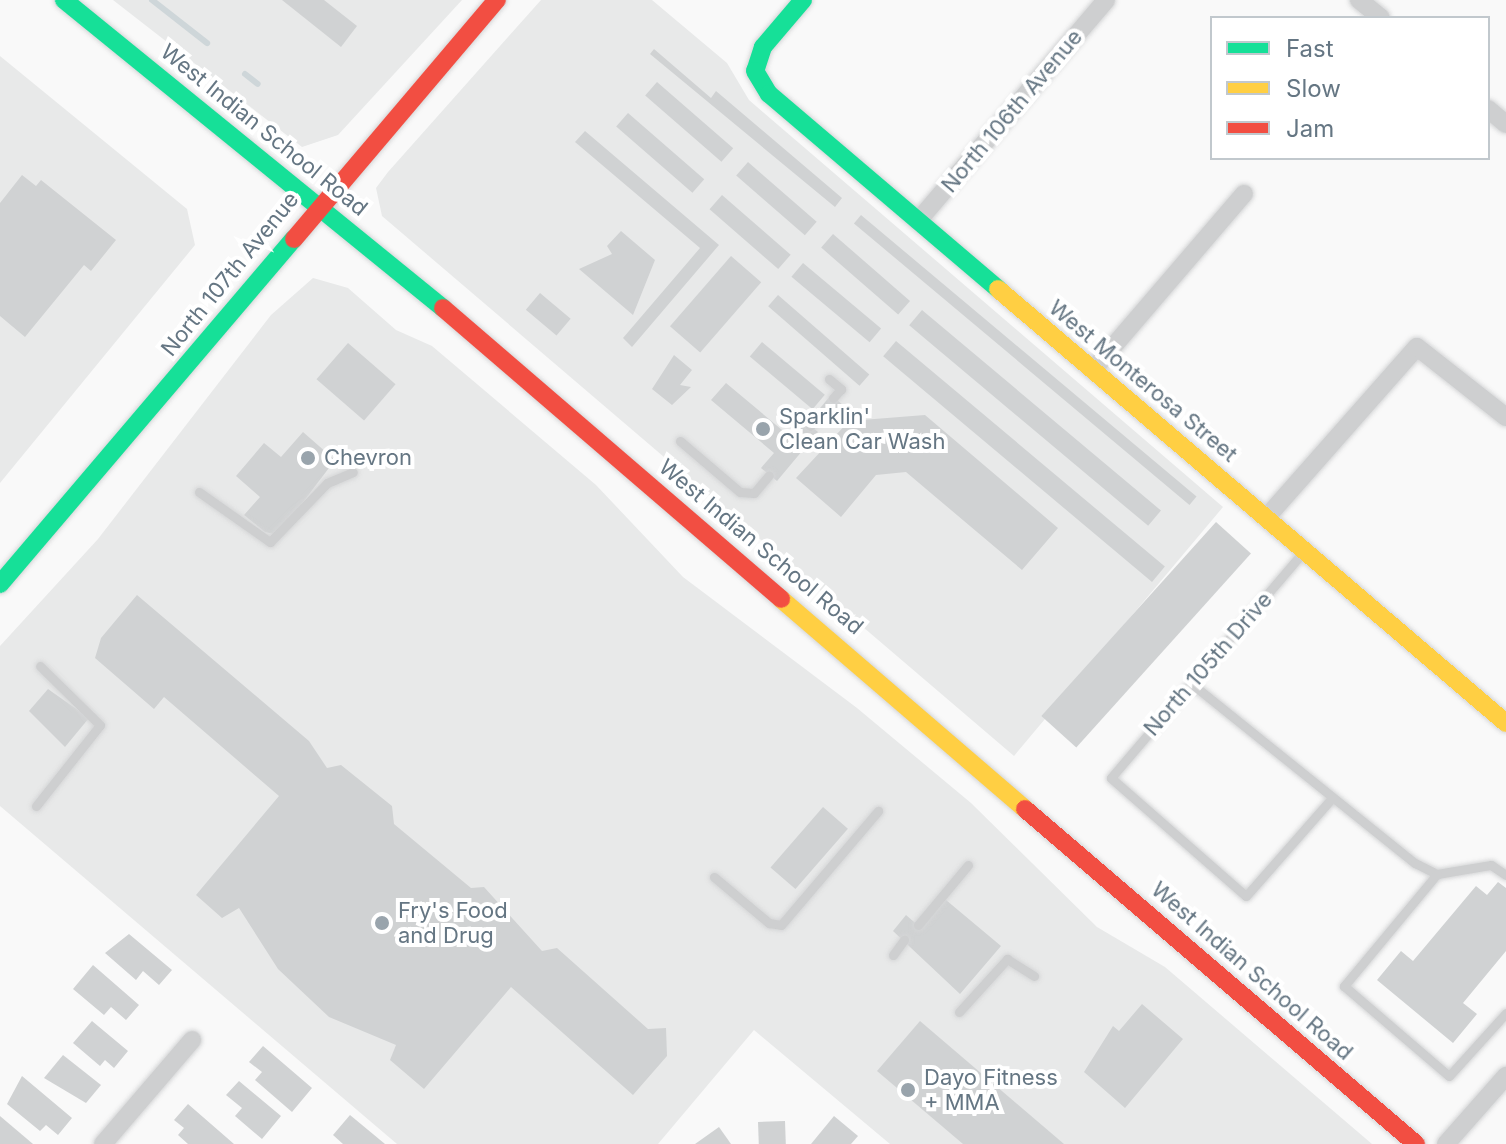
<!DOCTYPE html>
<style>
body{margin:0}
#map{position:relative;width:1506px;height:1144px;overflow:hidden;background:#f9f9f9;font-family:Inter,sans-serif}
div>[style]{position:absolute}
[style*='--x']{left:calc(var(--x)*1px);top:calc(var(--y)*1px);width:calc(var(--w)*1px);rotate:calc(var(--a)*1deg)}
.built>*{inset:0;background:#e8e9e9}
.stream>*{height:6px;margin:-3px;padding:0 3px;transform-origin:3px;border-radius:3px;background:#ced6d9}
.building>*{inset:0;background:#d0d2d3;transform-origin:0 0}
.roads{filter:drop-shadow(0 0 2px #d5d6d7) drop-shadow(0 0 2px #d5d6d7)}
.lane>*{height:9px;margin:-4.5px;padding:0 4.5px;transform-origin:4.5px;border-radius:4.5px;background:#cecfd0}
.street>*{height:18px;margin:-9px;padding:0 9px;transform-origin:9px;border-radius:9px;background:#cecfd0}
.fast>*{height:18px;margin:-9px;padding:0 9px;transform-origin:9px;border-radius:9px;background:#16e098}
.slow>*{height:18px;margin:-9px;padding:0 9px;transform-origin:9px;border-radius:9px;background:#ffcf43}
.jam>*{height:18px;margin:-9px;padding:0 9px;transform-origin:9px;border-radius:9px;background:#f24e42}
.dots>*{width:22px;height:22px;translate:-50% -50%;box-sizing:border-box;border:4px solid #fff;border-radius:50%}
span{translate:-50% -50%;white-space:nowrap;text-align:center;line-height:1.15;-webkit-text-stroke:8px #fff;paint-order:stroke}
.street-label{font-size:22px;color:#657683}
.poi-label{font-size:22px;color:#657683}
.left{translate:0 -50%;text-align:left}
.legend{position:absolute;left:1210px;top:16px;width:280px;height:144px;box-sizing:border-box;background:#fff;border:2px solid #c1c8cd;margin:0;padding:10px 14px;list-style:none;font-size:24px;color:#657683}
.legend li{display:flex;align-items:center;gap:16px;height:40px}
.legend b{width:40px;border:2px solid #c1c8cd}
</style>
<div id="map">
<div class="built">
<div style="clip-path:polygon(113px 0,462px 0,338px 135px,302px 147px)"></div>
<div style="clip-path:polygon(541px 0,652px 0,727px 63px,749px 100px,1223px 507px,1014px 756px,382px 216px,376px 188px,388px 172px)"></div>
<div style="clip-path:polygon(0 56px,187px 209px,195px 245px,0 483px)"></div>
<div style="clip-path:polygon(313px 278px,348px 288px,396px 330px,432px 346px,596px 485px,683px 577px,857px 708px,971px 803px,1097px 927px,1165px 967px,1372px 1144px,890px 1144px,754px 1030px,658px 1144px,397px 1144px,0 806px,0 646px,98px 539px,271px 315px)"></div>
</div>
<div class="stream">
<div style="--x:152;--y:0;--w:70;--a:38"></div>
<div style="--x:245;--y:74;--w:16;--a:38"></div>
</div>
<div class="building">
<div style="clip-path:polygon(282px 0,324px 0,357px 26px,341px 47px)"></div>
<div style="clip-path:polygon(654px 49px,711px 98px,716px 91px,842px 198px,835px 207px,650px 54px)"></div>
<div style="left:657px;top:82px;width:101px;height:18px;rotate:41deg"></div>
<div style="left:628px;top:113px;width:101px;height:18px;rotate:41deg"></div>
<div style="clip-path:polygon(585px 131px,719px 245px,632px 347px,623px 338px,700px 248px,575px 142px)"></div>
<div style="left:748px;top:162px;width:91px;height:18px;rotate:41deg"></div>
<div style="clip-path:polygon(22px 175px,36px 186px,41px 180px,116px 240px,91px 271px,84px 265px,25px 337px,0 316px,0 203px)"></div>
<div style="left:722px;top:195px;width:91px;height:19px;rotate:41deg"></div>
<div style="left:861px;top:215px;width:438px;height:11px;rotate:40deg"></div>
<div style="clip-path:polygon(621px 231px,655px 260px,633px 315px,579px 269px,612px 254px,607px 246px)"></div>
<div style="left:833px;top:234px;width:102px;height:18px;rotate:41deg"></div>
<div style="left:731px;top:256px;width:40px;height:93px;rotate:41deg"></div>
<div style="left:803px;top:263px;width:102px;height:18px;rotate:40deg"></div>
<div style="left:540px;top:293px;width:40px;height:22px;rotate:40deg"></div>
<div style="left:778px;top:295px;width:121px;height:15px;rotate:41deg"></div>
<div style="left:922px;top:310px;width:312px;height:20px;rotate:40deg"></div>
<div style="left:896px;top:341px;width:351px;height:20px;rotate:40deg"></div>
<div style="left:762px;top:342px;width:82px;height:19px;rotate:40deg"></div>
<div style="left:348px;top:343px;width:63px;height:48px;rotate:41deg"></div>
<div style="clip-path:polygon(674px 355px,692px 370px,680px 385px,691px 387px,672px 405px,652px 389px)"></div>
<div style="clip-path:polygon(726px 383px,788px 435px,802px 419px,818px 432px,777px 481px,761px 468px,774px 453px,711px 400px)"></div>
<div style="left:831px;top:395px;width:16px;height:25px;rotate:40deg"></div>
<div style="clip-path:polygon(925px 415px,1058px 528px,1022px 570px,906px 472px,876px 475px,841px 517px,796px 478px,849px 421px)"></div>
<div style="clip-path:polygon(303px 432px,335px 460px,278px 535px,265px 532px,244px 515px,260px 497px,236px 476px,264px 443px,281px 457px)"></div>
<div style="left:1216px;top:522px;width:47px;height:261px;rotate:42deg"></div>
<div style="clip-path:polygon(137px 595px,309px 741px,327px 768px,341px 765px,392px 806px,394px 824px,471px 888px,484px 887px,542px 951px,557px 948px,648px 1029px,666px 1028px,667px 1056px,633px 1095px,511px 987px,424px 1089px,390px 1060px,396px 1045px,329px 1017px,278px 969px,239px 908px,222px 918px,196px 895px,279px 796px,164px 697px,154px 709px,95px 658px,101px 638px)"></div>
<div style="clip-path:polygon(48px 689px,89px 718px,65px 747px,29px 711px)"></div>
<div style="left:823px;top:807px;width:33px;height:80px;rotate:41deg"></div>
<div style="clip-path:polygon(1498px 882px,1506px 888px,1506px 951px,1463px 1003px,1477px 1014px,1453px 1043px,1377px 980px,1401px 951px,1413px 961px,1476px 886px,1487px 895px)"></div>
<div style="clip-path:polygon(946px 900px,1001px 946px,960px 994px,893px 931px,906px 915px,921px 928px)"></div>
<div style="clip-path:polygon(129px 934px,172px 970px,159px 985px,143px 971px,136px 980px,105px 953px)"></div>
<div style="clip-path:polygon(93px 965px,139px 1005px,126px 1020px,111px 1007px,104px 1015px,73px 989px)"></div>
<div style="clip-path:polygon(1142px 1004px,1183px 1039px,1125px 1108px,1084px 1072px,1113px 1026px,1119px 1031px)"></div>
<div style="clip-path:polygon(92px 1021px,128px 1051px,114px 1068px,105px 1060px,100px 1066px,73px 1043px)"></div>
<div style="clip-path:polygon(920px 1021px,1064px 1144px,963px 1144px,877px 1071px)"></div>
<div style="clip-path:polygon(263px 1046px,312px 1088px,292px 1112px,255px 1080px,262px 1072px,249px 1062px)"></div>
<div style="clip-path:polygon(63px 1055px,101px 1085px,86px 1103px,44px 1078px)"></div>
<div style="clip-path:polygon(22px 1076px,72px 1118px,58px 1135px,46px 1125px,40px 1131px,7px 1104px)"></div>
<div style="clip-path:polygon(239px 1081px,281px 1116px,262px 1139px,235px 1116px,242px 1108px,226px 1095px)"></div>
<div style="clip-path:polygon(188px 1104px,234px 1144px,188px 1144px,178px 1135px,184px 1128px,174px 1120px)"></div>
<div style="clip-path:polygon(350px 1115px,385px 1144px,343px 1144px,333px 1135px)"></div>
<div style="clip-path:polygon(0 1116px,33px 1144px,0 1144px)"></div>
<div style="clip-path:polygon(834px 1116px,858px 1136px,851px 1144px,811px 1144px)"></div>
<div style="left:785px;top:1121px;width:23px;height:27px;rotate:88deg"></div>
<div style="clip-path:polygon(719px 1127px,731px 1144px,695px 1144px)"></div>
</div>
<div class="roads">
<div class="lane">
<div style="--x:829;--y:379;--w:16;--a:40"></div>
<div style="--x:841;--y:389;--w:12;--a:132"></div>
<div style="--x:810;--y:426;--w:12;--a:-48"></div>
<div style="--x:680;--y:441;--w:79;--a:40.4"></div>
<div style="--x:740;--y:492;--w:14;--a:4"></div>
<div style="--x:754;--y:493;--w:23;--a:-50"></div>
<div style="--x:199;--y:492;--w:87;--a:35.2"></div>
<div style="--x:270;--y:542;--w:82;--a:-46"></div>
<div style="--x:327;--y:483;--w:28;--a:-23"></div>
<div style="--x:1304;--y:551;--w:298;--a:130.4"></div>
<div style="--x:1111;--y:778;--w:179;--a:41.2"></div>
<div style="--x:1246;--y:896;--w:130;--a:-48.7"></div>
<div style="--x:1192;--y:684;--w:286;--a:38.8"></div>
<div style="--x:1415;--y:863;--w:25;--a:27"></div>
<div style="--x:1437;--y:874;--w:55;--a:-9.5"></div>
<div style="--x:1491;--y:865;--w:18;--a:34"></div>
<div style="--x:36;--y:806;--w:103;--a:-51.7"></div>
<div style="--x:100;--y:725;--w:84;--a:-135.5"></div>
<div style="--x:1437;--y:874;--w:146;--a:129.7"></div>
<div style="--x:1344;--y:986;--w:138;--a:40.6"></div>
<div style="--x:1449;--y:1076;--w:85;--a:-47.9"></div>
<div style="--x:714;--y:877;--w:72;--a:39.9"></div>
<div style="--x:769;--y:923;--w:12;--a:9"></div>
<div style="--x:781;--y:925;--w:150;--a:-49.6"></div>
<div style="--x:918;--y:925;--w:78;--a:-50.2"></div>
<div style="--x:893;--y:955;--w:19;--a:-54"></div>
<div style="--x:959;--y:1012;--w:72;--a:-47.8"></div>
<div style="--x:1007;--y:959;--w:32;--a:32"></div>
</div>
<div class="street">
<div style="--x:1359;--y:0;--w:28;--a:39"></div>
<div style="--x:1488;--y:109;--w:23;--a:40"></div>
<div style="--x:918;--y:221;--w:290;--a:-49.6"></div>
<div style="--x:1093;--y:370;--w:232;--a:-49.4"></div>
<div style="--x:1266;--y:518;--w:228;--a:-48.6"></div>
<div style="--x:1417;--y:347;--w:113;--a:38.2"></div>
<div style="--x:103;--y:1144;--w:137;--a:-49.4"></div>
<div style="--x:1446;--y:1144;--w:91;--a:-48.6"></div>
</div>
<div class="fast">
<div style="--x:64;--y:0;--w:488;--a:39.1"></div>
<div style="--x:803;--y:0;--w:62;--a:130.4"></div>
<div style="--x:763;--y:47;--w:25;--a:108"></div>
<div style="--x:755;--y:71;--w:27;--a:59"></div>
<div style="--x:769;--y:94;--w:301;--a:40.4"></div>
<div style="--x:0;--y:584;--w:453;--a:-49.6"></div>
</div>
<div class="slow">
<div style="--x:998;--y:289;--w:668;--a:40.51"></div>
<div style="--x:781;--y:599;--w:322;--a:40.7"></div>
</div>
<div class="jam">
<div style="--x:294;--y:239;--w:314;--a:-49.7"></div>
<div style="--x:443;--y:308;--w:446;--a:40.7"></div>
<div style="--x:1025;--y:809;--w:515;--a:40.59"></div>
</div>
</div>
<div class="dots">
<div style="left:763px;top:429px;background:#99a4ac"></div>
<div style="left:308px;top:458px;background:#99a4ac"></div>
<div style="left:382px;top:923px;background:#99a4ac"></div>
<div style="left:908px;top:1090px;background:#99a4ac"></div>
</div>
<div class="street-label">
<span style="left:1012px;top:111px;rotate:-50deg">North 106th Avenue</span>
<span style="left:264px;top:130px;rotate:39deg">West Indian School Road</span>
<span style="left:230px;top:274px;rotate:-51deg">North 107th Avenue</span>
<span style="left:1143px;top:381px;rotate:40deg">West Monterosa Street</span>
<span style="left:761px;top:547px;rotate:40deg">West Indian School Road</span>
<span style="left:1208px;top:664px;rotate:-49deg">North 105th Drive</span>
<span style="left:1252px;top:971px;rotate:41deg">West Indian School Road</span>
</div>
<div class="poi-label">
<span class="left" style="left:779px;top:429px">Sparklin'<br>Clean Car Wash</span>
<span class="left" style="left:324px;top:458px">Chevron</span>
<span class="left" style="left:398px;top:923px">Fry's Food<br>and Drug</span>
<span class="left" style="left:924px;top:1090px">Dayo Fitness<br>+ MMA</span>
</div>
<ul class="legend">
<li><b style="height:10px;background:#16e098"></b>Fast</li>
<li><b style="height:10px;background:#ffcf43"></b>Slow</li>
<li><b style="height:10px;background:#f24e42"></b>Jam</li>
</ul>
</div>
